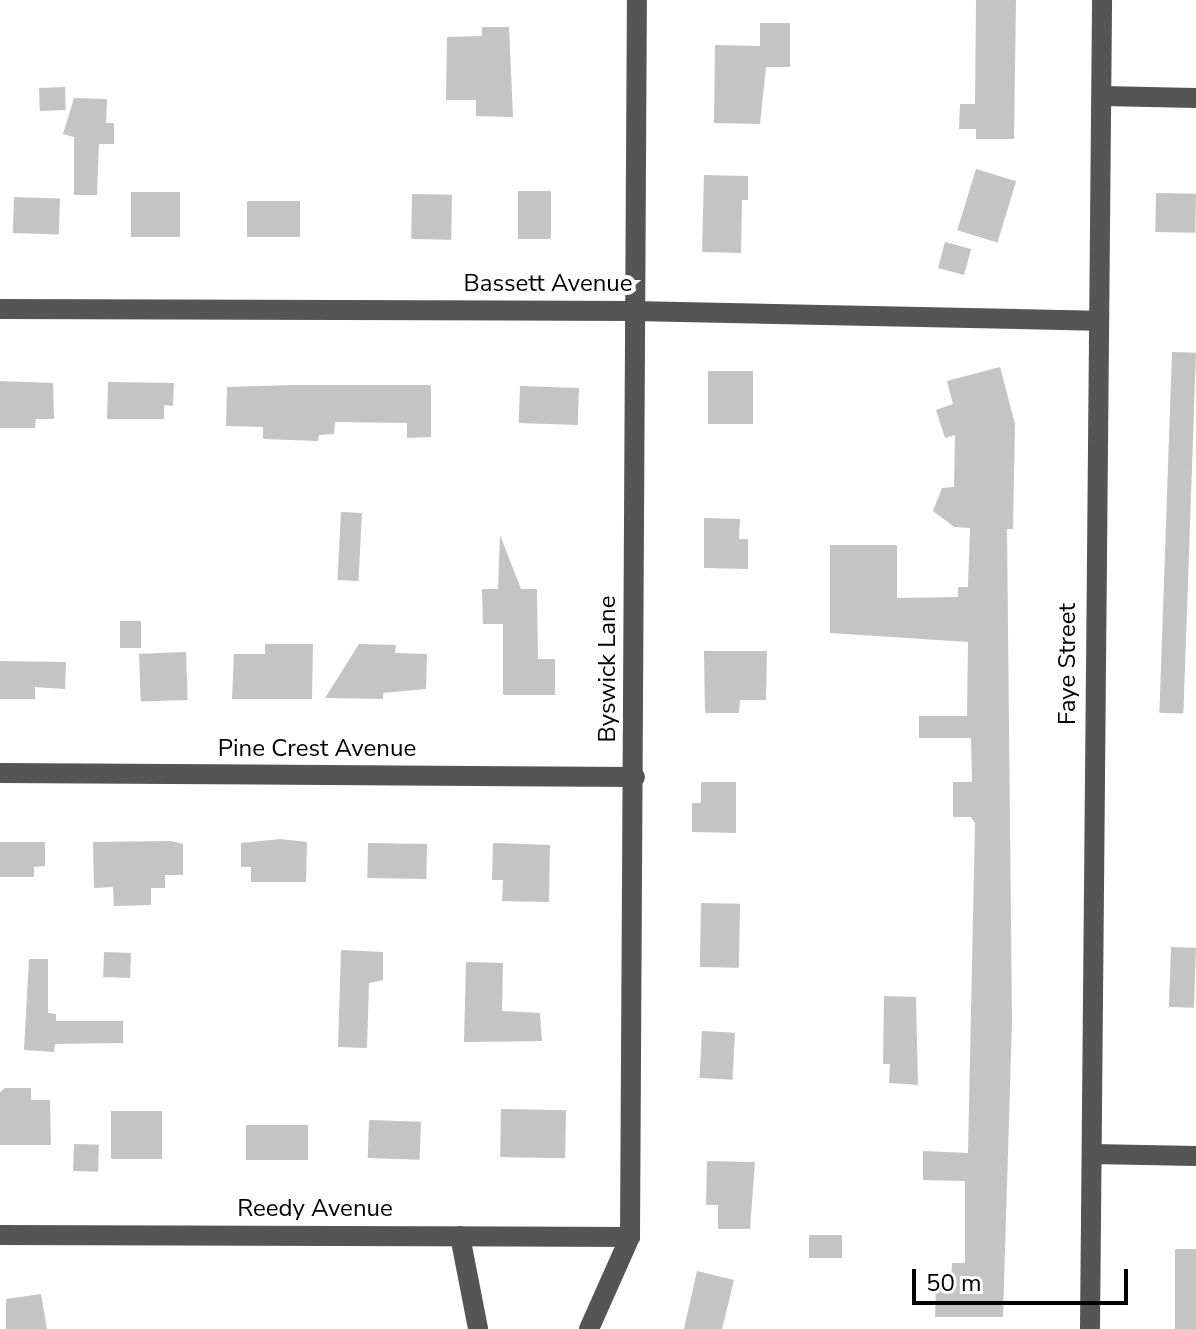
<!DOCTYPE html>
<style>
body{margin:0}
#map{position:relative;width:1196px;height:1329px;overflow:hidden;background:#fff;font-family:"Nunito Sans",sans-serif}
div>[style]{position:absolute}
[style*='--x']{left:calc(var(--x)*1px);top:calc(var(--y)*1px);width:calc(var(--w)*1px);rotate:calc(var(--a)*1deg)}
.building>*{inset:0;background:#c4c4c4;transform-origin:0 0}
.minor>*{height:20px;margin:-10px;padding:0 10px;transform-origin:10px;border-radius:10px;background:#555}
span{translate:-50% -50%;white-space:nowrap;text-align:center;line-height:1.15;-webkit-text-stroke:8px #fff;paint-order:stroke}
.street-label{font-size:24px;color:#000}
.scale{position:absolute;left:912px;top:1269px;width:216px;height:36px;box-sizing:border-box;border:4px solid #000;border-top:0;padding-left:10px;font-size:24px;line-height:28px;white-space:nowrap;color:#000;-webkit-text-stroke:6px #fff;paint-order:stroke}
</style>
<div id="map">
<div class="building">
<div style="clip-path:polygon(976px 0,1016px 0,1014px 139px,976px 139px,976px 129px,959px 129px,960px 104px,975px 104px)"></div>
<div style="clip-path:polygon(760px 23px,790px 23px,790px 67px,766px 67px,760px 124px,714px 123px,715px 45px,760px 46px)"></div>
<div style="clip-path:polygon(482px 27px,509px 27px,513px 117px,476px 116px,476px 100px,446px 100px,447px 37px,482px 36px)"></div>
<div style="left:65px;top:87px;width:23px;height:26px;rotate:88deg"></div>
<div style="clip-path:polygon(74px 98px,107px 99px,106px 123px,114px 123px,114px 144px,99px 144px,97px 195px,74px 195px,74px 137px,63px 134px)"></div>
<div style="left:976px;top:169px;width:42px;height:64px;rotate:17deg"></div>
<div style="clip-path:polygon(704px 175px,748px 176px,748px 200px,742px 200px,741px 253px,702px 252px)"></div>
<div style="left:518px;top:191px;width:33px;height:48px"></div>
<div style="left:131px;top:192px;width:49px;height:45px"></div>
<div style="left:1156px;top:193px;width:40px;height:39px;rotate:1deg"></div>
<div style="left:412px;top:194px;width:40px;height:45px;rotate:1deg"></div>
<div style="left:14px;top:197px;width:46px;height:36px;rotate:2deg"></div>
<div style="left:300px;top:201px;width:36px;height:53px;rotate:90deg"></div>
<div style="left:945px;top:242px;width:27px;height:27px;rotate:15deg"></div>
<div style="left:1172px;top:352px;width:24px;height:361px;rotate:2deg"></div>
<div style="clip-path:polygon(1000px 367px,1015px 424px,1013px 529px,1007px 529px,1012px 1021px,1003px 1317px,935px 1317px,936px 1285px,951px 1285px,952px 1263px,965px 1263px,965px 1181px,923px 1180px,923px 1151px,968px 1153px,975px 823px,971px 817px,953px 817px,953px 782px,972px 782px,971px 738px,919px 738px,919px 716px,967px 716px,968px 642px,830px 633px,830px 545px,897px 545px,897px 598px,958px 597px,958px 587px,968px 587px,970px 528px,954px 527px,933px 511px,942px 488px,954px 487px,955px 435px,945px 438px,936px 410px,953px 404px,947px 381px)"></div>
<div style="left:708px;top:371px;width:45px;height:53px"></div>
<div style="clip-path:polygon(0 381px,53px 383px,54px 419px,36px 419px,35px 428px,0 428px)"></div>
<div style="clip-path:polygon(108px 382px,174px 383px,173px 406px,164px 405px,164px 419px,107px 419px)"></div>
<div style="clip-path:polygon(292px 385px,431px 385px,431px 437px,407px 438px,407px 423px,335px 422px,334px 434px,319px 435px,318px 441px,263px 439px,263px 427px,226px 426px,227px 387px)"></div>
<div style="left:579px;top:388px;width:37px;height:59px;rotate:92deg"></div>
<div style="left:341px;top:512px;width:21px;height:68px;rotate:3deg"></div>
<div style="clip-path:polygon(704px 518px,740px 519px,739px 539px,748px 539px,748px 569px,704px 568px)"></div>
<div style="clip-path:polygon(500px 535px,521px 589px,537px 589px,538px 659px,555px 659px,555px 695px,503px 695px,503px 624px,483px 624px,482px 589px,498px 589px)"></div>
<div style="left:120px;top:621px;width:21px;height:27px"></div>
<div style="clip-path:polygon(265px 644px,313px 644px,312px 699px,232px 699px,234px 654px,265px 654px)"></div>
<div style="clip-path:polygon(359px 644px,396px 645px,395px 653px,427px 654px,426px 689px,383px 693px,383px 699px,325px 698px)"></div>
<div style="clip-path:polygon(704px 651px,767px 651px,766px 700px,740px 700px,739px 713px,705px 713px)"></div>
<div style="left:186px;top:652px;width:48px;height:47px;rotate:88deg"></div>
<div style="clip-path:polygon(0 661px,66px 662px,65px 689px,35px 687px,35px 699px,0 699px)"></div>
<div style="clip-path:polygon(701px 782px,736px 782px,736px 833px,692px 832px,692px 803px,701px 803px)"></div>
<div style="clip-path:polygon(280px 839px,307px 842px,306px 882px,251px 882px,251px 867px,241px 867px,241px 843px)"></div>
<div style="clip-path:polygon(171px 841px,183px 844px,183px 875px,165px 875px,165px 888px,151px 888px,151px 905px,114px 906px,113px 887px,94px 888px,93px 842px)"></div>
<div style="clip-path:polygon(0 842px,45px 842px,45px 866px,34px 867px,34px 877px,0 877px)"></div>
<div style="left:368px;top:843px;width:59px;height:35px;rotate:1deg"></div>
<div style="clip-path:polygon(493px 843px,550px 845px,549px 902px,502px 901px,503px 880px,492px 880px)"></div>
<div style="left:701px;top:903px;width:39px;height:64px;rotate:1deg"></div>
<div style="left:1171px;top:947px;width:25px;height:60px;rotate:2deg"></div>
<div style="clip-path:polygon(341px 950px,383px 952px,383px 980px,369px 983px,367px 1048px,338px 1047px)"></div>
<div style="left:104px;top:952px;width:27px;height:25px;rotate:2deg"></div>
<div style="clip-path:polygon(29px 959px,48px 959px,48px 1013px,56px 1014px,56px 1021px,123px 1021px,123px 1043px,55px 1044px,54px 1052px,24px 1050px)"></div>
<div style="clip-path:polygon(466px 962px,503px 963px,502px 1011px,540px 1013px,542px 1041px,464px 1042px)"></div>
<div style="clip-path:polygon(884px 996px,916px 997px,918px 1085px,889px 1083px,890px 1064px,883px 1064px)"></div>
<div style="left:702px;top:1031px;width:33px;height:47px;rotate:3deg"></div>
<div style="clip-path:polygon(5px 1088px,31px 1088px,31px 1100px,50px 1100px,51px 1145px,0 1145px,0 1092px)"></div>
<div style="left:501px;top:1109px;width:65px;height:48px;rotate:1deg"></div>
<div style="left:111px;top:1111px;width:51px;height:48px"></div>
<div style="left:369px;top:1120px;width:52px;height:38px;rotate:2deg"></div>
<div style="left:246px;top:1125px;width:62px;height:35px"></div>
<div style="left:74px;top:1144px;width:25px;height:27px;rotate:2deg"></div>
<div style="clip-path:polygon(707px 1161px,755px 1162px,750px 1229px,718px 1229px,718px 1205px,706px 1205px)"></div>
<div style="left:809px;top:1235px;width:33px;height:23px"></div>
<div style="left:1175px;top:1249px;width:21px;height:80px"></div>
<div style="clip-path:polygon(697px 1271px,734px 1280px,722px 1329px,684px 1329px)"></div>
<div style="clip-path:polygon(41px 1294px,47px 1329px,6px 1329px,6px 1299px)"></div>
</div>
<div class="minor">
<div style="--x:1102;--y:96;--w:94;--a:1.2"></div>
<div style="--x:0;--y:309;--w:633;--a:0.18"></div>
<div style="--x:633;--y:311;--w:463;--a:1.2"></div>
<div style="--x:0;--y:773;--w:635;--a:0.36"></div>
<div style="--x:1092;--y:1154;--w:104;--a:1.1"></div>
<div style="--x:0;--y:1235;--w:630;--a:0.18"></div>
<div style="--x:460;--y:1236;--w:95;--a:79"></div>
<div style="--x:589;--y:1329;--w:101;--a:-66"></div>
<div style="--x:630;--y:1237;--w:1237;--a:-89.68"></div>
<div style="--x:1090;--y:1329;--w:1329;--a:-89.48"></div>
</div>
<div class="street-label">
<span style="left:548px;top:284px">Bassett Avenue</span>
<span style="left:1068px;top:664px;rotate:-90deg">Faye Street</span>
<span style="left:608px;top:669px;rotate:-90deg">Byswick Lane</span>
<span style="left:317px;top:749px">Pine Crest Avenue</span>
<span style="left:315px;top:1209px">Reedy Avenue</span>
</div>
<div class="scale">50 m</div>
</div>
